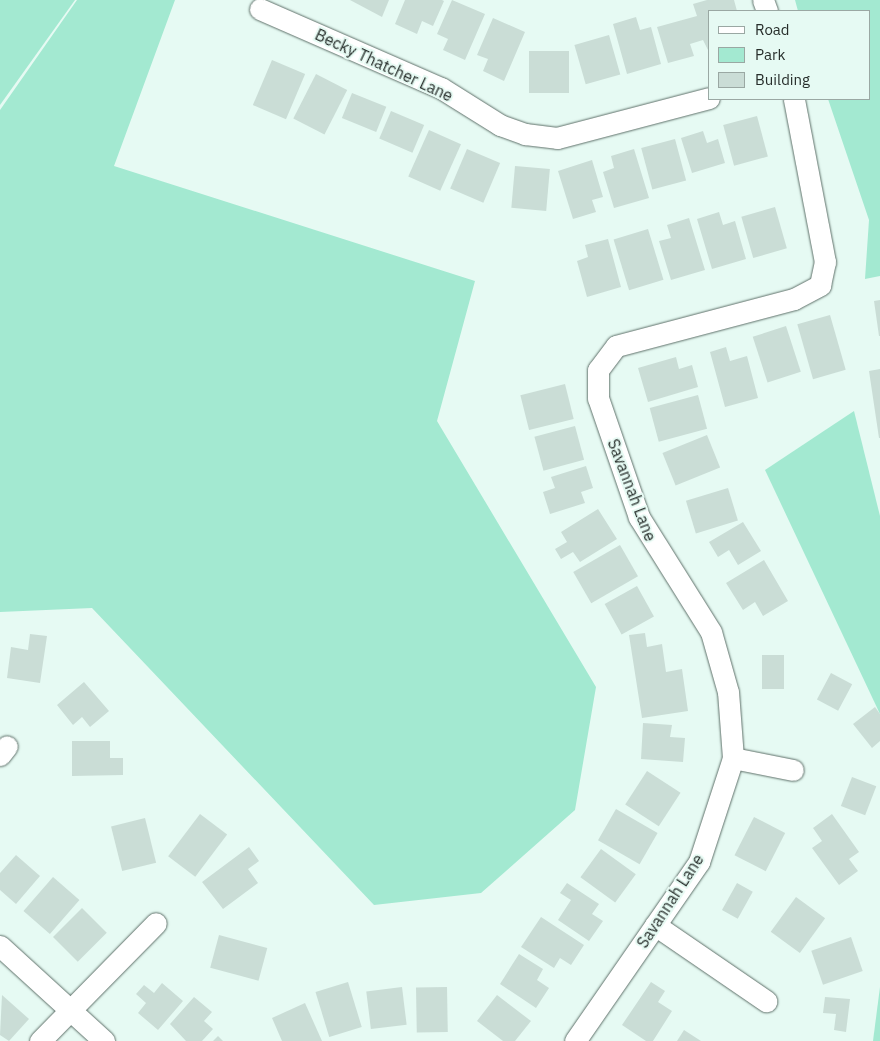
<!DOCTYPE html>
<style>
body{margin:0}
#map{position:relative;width:880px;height:1041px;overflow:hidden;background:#e6faf3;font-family:"IBM Plex Sans",sans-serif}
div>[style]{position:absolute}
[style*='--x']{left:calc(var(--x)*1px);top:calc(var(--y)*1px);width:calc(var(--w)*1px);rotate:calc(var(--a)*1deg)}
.green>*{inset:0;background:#a3e9d1}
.building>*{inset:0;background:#caddd6;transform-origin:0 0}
.roads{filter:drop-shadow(0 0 1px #5f716a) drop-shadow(0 0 1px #5f716a)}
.minor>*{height:21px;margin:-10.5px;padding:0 10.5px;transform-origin:10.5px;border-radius:10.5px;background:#fff}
span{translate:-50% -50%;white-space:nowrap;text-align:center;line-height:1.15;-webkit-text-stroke:4px #e6faf3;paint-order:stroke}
.street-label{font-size:16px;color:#272e2b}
.legend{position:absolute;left:708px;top:10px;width:162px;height:90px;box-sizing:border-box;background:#e6faf3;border:1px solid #9aa8a3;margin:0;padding:6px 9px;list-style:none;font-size:15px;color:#272e2b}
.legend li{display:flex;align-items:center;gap:10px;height:25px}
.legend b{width:25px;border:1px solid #9aa8a3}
</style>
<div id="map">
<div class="green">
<div style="clip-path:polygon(0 0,75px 0,0 105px)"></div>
<div style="clip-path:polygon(77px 0,175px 0,114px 166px,475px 281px,437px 421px,596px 687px,575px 810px,481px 893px,374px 905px,92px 608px,0 612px,0 110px)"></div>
<div style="clip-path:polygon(795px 0,880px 0,880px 276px,865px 279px,869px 220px,828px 99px,869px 99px,869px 11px,798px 11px)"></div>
<div style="clip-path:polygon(854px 411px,880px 516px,880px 714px,765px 470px)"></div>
<div style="clip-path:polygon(880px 987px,880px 1041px,873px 1041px)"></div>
</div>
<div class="building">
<div style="clip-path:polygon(350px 0,389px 0,382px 17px)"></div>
<div style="clip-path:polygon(405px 0,442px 0,444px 1px,433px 26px,422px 21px,417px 34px,395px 24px)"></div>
<div style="clip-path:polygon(452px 0,485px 14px,465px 60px,443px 50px,448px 39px,437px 34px)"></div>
<div style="clip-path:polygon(707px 0,734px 0,737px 11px,709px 11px,709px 52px,703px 40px,690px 44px,694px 56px,668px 63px,657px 27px,697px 16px,693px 4px)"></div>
<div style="clip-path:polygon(636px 17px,640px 30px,651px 27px,661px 64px,627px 74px,613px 24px)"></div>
<div style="clip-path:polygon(493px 18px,525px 32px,504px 81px,483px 71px,488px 59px,477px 55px)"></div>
<div style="left:609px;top:35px;width:41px;height:36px;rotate:74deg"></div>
<div style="left:529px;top:51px;width:40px;height:42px"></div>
<div style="left:272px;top:60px;width:36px;height:49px;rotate:23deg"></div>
<div style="left:316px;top:74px;width:35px;height:50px;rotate:27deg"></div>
<div style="left:352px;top:93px;width:37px;height:27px;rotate:22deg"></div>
<div style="left:391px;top:111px;width:36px;height:30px;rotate:23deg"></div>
<div style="left:757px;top:116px;width:42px;height:35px;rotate:75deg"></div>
<div style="left:429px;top:130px;width:35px;height:51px;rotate:24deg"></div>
<div style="clip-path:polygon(703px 131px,707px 143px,718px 139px,725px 163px,692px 173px,681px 138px)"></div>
<div style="left:675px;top:139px;width:43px;height:35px;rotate:75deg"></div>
<div style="left:467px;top:149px;width:36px;height:43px;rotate:23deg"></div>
<div style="clip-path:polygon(634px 149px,649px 198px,614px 208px,603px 172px,614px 168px,611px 156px)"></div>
<div style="clip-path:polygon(592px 160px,603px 197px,592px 200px,596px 212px,573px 219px,558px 171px)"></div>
<div style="left:515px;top:166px;width:35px;height:42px;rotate:5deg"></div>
<div style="left:775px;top:207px;width:43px;height:35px;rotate:74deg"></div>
<div style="clip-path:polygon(719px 212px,723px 225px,735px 221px,746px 259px,712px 269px,697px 219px)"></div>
<div style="clip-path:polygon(689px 218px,705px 270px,671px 280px,659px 241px,671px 238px,667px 225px)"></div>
<div style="left:648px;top:229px;width:53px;height:36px;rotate:73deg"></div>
<div style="clip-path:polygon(608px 239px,621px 287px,587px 297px,577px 261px,588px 257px,585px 245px)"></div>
<div style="clip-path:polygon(880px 300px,880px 336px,879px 336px,874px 301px)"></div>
<div style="left:830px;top:315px;width:57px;height:34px;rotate:74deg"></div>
<div style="left:786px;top:326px;width:48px;height:35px;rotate:72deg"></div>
<div style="clip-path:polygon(726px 347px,730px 361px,747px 356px,758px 398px,725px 407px,710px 352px)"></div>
<div style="clip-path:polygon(676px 357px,679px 369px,692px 365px,698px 387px,648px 402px,638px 368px)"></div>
<div style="clip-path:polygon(880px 369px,880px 438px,879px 438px,869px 371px)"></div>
<div style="left:565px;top:384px;width:36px;height:46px;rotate:76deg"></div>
<div style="left:698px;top:395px;width:35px;height:50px;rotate:75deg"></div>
<div style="left:575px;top:426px;width:35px;height:42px;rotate:75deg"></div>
<div style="left:707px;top:435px;width:35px;height:48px;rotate:68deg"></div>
<div style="clip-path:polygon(586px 466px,593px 488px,581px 492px,585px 503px,550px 514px,543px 492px,555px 488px,551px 477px)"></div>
<div style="left:728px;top:488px;width:34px;height:44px;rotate:73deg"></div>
<div style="clip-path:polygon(598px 509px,617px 539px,580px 562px,573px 552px,561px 559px,555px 549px,567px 542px,561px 532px)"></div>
<div style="clip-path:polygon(743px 522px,761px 551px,738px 565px,729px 550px,718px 557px,709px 542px)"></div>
<div style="left:620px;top:545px;width:36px;height:54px;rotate:60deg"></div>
<div style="clip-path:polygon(764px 560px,788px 601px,763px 616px,755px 602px,743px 610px,726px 583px)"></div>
<div style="left:637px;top:586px;width:35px;height:37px;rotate:61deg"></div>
<div style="clip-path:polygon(645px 633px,647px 647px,662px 644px,666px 672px,682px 669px,688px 711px,642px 718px,629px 635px)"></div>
<div style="clip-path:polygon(30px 634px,47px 636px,40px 683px,7px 678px,11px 647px,28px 650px)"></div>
<div style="left:762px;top:655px;width:22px;height:34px"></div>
<div style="left:831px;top:673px;width:24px;height:30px;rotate:28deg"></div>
<div style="clip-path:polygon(84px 682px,109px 711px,90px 727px,82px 717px,73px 725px,57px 705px)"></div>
<div style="clip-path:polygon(875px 707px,880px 714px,880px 741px,872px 748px,853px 724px)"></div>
<div style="clip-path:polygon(643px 723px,672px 725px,670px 737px,685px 738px,683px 762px,641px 759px)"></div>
<div style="clip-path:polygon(72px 741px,110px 741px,110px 758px,123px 758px,123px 775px,72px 776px)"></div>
<div style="left:647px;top:771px;width:40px;height:40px;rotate:33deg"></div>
<div style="left:852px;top:777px;width:26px;height:31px;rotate:21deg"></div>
<div style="left:616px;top:809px;width:48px;height:36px;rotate:30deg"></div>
<div style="left:200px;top:814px;width:34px;height:53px;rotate:37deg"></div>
<div style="clip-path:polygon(832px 814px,859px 852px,849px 859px,858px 871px,839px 885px,812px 848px,822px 841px,813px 828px)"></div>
<div style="left:754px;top:817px;width:35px;height:43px;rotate:27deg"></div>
<div style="left:145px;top:818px;width:46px;height:35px;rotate:76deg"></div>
<div style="clip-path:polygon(249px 847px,259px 861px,248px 869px,258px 883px,223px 909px,202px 882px)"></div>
<div style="left:601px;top:849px;width:43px;height:35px;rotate:36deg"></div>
<div style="clip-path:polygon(16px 855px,40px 876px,16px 904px,0 890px,0 873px)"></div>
<div style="left:53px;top:877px;width:35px;height:45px;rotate:41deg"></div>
<div style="clip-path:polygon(567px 883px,599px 904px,592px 914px,603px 921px,589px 941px,558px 920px,571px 900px,560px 893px)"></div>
<div style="left:737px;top:883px;width:18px;height:31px;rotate:29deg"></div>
<div style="left:796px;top:897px;width:36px;height:43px;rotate:36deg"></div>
<div style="left:82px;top:908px;width:35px;height:41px;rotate:45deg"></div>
<div style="clip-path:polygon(541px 917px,584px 945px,571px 965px,560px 958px,554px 968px,521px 947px)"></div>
<div style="left:219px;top:935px;width:50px;height:34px;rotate:15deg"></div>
<div style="left:851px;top:937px;width:36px;height:42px;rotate:71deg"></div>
<div style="clip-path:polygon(519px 954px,543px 969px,537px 980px,549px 988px,536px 1008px,500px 984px)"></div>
<div style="left:348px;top:982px;width:47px;height:34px;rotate:73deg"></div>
<div style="clip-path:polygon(651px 982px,665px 991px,658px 1002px,672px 1011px,653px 1041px,646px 1041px,622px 1025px)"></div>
<div style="clip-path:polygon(162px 983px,183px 1001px,158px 1030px,138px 1013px,146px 1003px,136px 994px,144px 985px,154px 993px)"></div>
<div style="left:402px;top:987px;width:38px;height:36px;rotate:83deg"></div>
<div style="left:447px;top:987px;width:45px;height:31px;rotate:89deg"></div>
<div style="clip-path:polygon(2px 995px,29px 1019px,9px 1041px,0 1035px)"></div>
<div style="clip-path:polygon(497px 995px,531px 1021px,515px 1041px,503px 1041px,477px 1021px)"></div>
<div style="clip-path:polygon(194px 997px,212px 1012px,204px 1021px,213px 1029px,202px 1041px,186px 1041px,170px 1024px)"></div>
<div style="clip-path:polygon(825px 997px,850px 999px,846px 1032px,834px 1030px,836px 1014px,823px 1013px)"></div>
<div style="clip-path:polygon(305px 1003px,322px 1041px,282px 1041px,272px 1018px)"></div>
<div style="clip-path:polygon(684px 1030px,701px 1041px,677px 1041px)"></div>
<div style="clip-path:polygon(218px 1036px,223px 1041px,213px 1041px)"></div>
</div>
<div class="roads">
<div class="minor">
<div style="--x:763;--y:0;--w:12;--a:70"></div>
<div style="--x:260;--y:9;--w:197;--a:23.6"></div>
<div style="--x:441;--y:88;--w:70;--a:32.1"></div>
<div style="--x:500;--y:125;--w:27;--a:20"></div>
<div style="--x:525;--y:134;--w:32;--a:7"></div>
<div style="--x:557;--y:138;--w:157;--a:-14.7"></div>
<div style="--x:0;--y:755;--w:11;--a:-52"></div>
<div style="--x:733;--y:758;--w:61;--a:11.3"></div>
<div style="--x:655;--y:925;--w:135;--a:34.4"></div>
<div style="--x:0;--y:946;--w:141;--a:42.4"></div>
<div style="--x:40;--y:1041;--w:165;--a:-45.5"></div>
<div style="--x:575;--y:1041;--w:218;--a:-55.3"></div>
<div style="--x:699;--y:862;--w:109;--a:-71.9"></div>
<div style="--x:733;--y:758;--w:66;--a:-94.3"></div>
<div style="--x:728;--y:692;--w:62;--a:-105.8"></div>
<div style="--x:711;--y:632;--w:136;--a:-122.1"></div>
<div style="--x:639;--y:517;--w:126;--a:-109"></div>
<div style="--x:598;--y:398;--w:28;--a:-90"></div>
<div style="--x:598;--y:370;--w:30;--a:-53"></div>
<div style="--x:616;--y:346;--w:184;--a:-14.8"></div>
<div style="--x:794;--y:299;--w:30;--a:-28"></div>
<div style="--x:820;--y:285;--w:24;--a:-78"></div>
<div style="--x:825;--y:262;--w:166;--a:-100.8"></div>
</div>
</div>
<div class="street-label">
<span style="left:384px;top:65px;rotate:25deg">Becky Thatcher Lane</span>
<span style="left:632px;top:490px;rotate:69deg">Savannah Lane</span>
<span style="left:670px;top:901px;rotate:-57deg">Savannah Lane</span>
</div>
<ul class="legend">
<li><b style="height:6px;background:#fff"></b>Road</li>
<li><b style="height:14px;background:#a3e9d1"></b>Park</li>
<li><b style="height:14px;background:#caddd6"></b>Building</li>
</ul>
</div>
